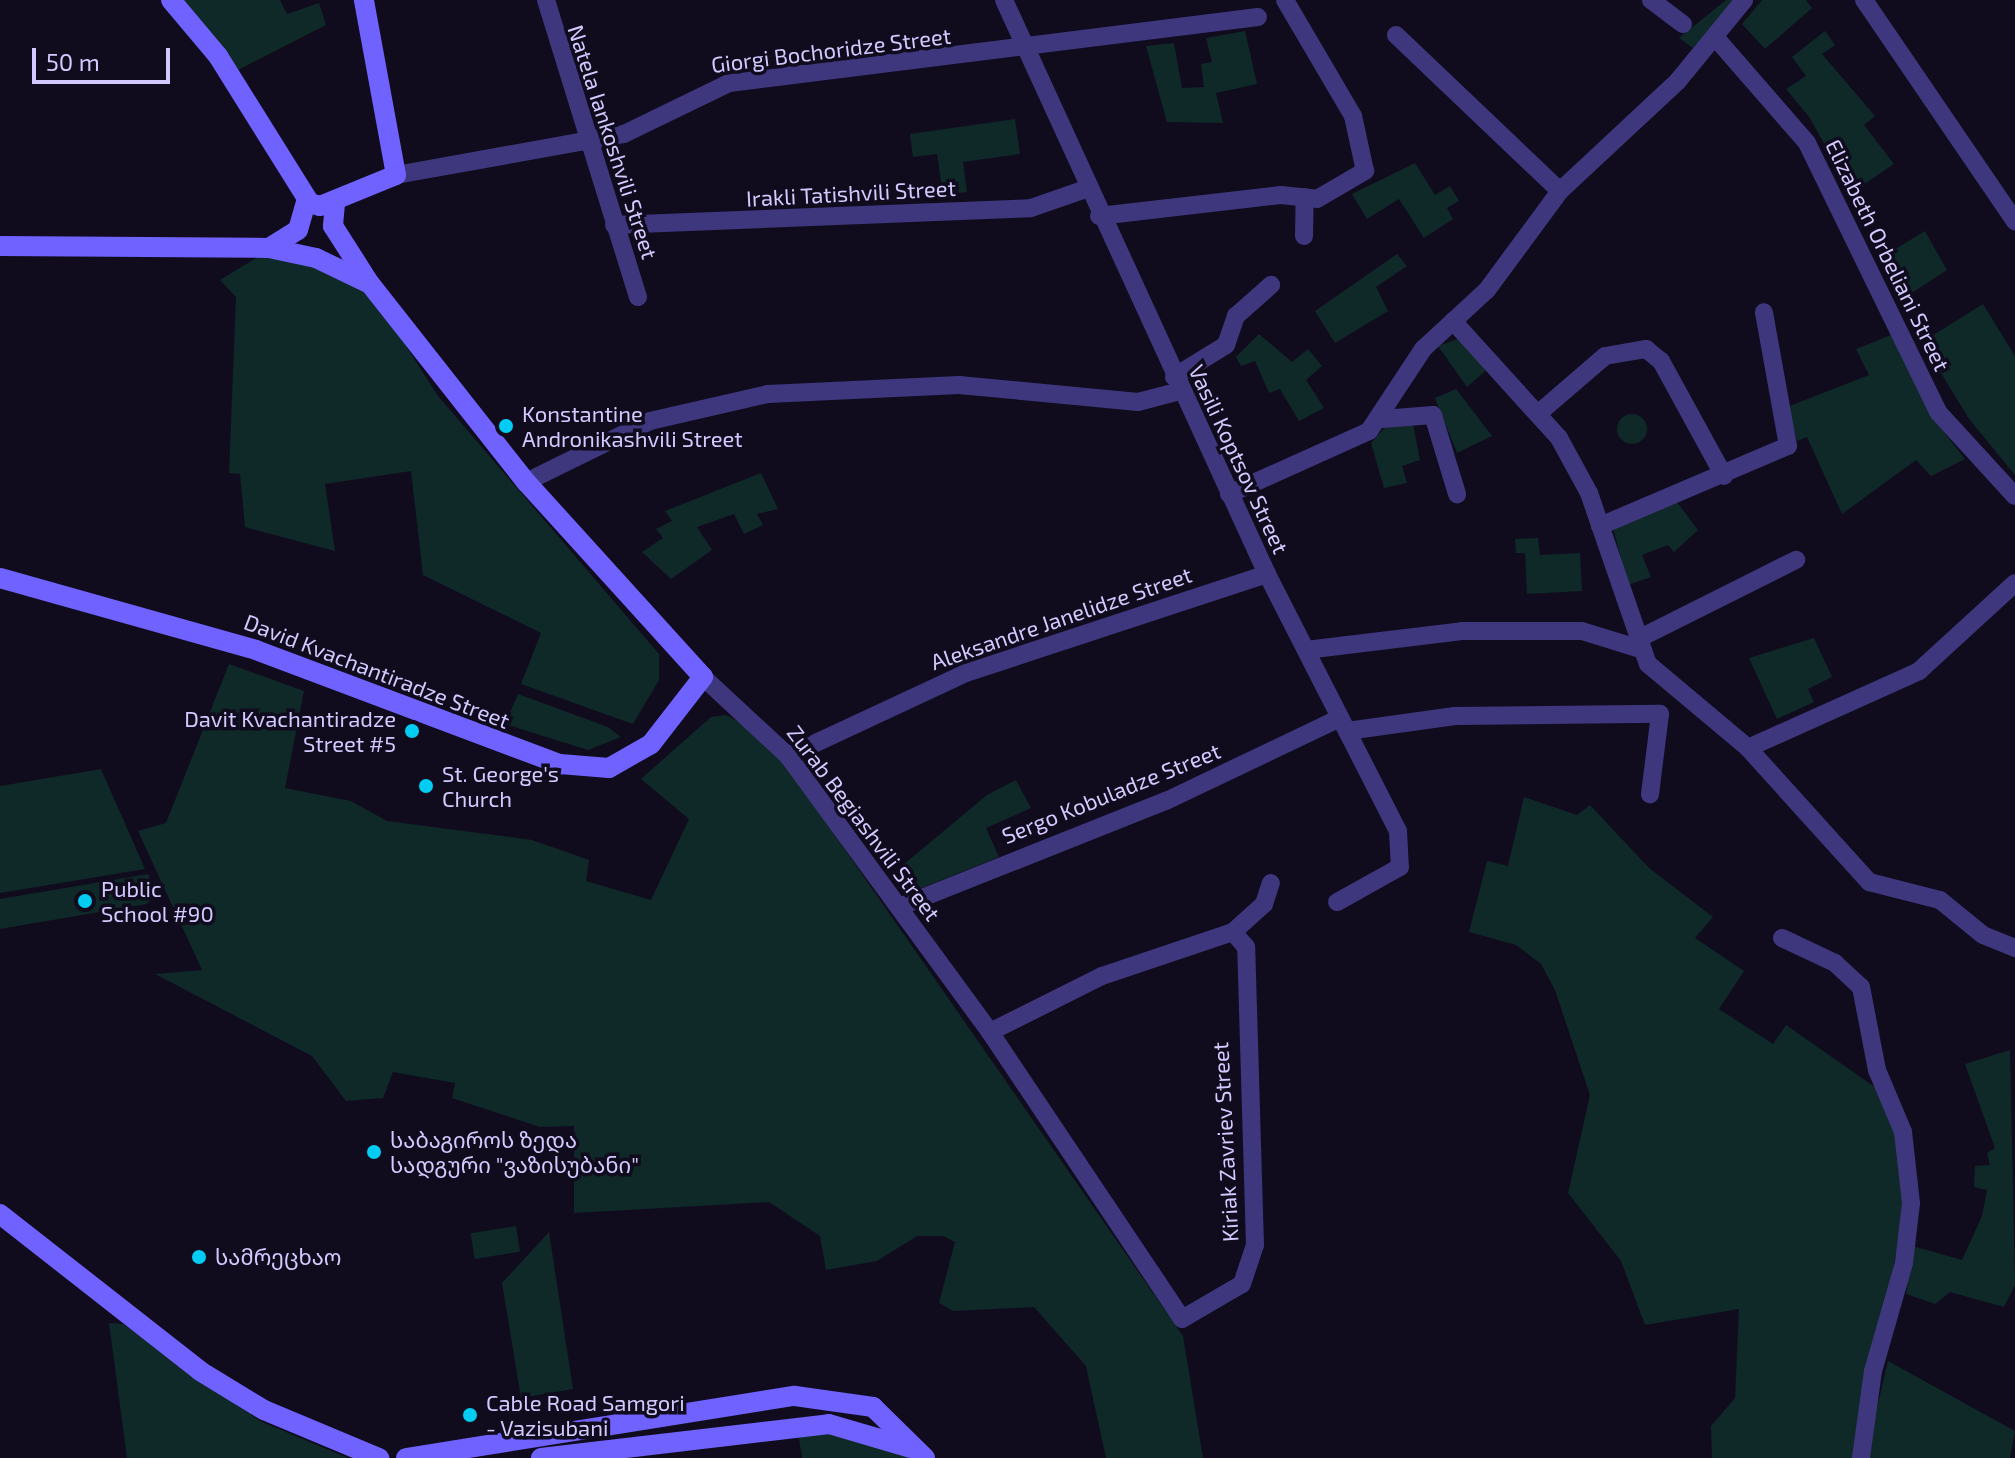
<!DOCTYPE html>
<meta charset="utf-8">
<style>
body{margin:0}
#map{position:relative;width:2015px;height:1458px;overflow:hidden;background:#100c1e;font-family:"Exo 2","Noto Sans Georgian",sans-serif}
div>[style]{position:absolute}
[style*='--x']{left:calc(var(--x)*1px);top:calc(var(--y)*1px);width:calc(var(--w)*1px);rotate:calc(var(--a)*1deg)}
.green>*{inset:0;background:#0f2828;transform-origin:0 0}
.round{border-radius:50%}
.street>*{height:18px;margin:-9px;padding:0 9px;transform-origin:9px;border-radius:9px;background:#3e377d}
.secondary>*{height:20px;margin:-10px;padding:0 10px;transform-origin:10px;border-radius:10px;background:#6f62fe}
.dots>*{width:22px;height:22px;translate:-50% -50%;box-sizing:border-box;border:4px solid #100c1e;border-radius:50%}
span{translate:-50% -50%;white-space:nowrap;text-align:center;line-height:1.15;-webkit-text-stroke:7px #100c1e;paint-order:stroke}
.street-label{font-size:22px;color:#d3caff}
.poi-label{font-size:22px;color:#d3caff}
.left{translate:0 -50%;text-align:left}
.right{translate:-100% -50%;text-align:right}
.scale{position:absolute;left:32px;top:48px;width:138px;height:36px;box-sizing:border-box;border:4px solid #d3caff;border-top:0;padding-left:10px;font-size:24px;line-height:28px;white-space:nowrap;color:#d3caff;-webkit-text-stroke:6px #100c1e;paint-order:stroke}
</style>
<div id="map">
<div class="green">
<div style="clip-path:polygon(184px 0,280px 0,287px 14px,319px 3px,326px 25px,238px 70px)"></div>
<div style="clip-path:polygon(1726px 0,1734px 0,1693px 48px,1679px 38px)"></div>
<div style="clip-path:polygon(1762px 0,1806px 0,1812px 8px,1765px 49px,1742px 24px)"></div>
<div style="clip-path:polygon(1245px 31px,1257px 84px,1216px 93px,1223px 123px,1167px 122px,1146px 46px,1174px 43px,1182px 88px,1204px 87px,1201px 64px,1212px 62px,1206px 38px)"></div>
<div style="clip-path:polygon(1825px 31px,1835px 45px,1822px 54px,1875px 116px,1864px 125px,1894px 164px,1851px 193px,1810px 118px,1786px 89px,1806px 76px,1792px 57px)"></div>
<div style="clip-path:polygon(1015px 119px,1020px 154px,963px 162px,967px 192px,943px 195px,937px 154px,913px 157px,910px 134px)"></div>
<div style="clip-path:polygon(1415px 163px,1435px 195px,1450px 186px,1459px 201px,1447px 208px,1453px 219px,1424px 238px,1399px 199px,1367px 219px,1352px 194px)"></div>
<div style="clip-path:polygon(1925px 231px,1947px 270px,1904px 298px,1884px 256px)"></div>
<div style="clip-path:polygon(264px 253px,317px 262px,368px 287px,438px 396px,659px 654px,659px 680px,633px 724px,521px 684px,541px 633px,423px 575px,411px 471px,325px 484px,335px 551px,245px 527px,240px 474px,229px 473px,236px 297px,220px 280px)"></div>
<div style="clip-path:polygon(1397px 254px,1407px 266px,1376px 287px,1388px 311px,1335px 343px,1315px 311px)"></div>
<div style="clip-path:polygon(1983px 304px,2015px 356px,2015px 475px,1969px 419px,1922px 342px)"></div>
<div style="clip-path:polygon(1259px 334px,1292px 362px,1308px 349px,1322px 366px,1306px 380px,1324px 408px,1299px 421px,1280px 389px,1269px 393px,1255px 361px,1241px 366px,1236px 357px)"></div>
<div style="clip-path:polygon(1891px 335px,1933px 418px,1965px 459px,1931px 476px,1916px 460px,1842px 514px,1807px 437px,1797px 441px,1787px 407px,1869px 375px,1856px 349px)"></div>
<div style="clip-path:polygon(1458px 339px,1490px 367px,1467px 387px,1438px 346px)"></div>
<div style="clip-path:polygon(1456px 389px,1492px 436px,1457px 453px,1435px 398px)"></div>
<div class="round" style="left:1617px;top:414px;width:30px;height:30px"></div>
<div style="clip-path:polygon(1413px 424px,1420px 460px,1402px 466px,1407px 483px,1384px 488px,1371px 443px,1386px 426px)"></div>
<div style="clip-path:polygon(761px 473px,778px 509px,757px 514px,763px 525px,744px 534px,734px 514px,697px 527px,712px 550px,671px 579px,642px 552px,663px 538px,656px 529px,672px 521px,665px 511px)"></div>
<div style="clip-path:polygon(1674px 498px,1698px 530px,1674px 552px,1668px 545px,1642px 555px,1651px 577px,1628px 585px,1613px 528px)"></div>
<div style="clip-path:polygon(1538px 538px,1540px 555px,1580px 553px,1582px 591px,1527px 594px,1525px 553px,1516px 553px,1515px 539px)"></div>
<div style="clip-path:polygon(1814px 638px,1832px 677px,1808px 689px,1814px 702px,1777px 719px,1749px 658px)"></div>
<div style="clip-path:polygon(229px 664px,304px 691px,285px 788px,351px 801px,387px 821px,532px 840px,589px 860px,586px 881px,651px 900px,689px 819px,641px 779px,711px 717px,726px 715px,746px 726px,782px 759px,1183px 1336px,1203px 1458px,1106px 1458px,1086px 1366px,1034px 1307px,953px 1311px,939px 1303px,955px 1242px,943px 1236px,917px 1236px,877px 1261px,826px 1270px,820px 1236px,769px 1202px,574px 1213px,574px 1126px,540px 1127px,452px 1098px,455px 1083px,393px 1072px,383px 1098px,346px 1101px,312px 1056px,155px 974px,202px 970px,138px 831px,166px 823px)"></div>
<div style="clip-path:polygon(518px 694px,608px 727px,621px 737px,588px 750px,505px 724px)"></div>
<div style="clip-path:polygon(101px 769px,145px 869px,0 893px,0 786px)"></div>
<div style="clip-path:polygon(1016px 780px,1031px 808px,986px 828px,999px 857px,911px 892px,891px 875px,987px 795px)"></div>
<div style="clip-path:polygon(1524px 797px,1577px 815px,1590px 805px,1649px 868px,1713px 917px,1695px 938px,1744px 971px,1719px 1009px,1773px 1044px,1786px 1025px,1879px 1090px,1893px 1117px,1907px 1195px,1858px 1458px,1712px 1458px,1711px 1426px,1735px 1398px,1739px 1309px,1645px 1325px,1621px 1261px,1568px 1193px,1590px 1095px,1555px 990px,1541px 964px,1516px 945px,1469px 932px,1487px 861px,1508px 866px)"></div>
<div style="clip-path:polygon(148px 874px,157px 896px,146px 904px,0 929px,0 899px)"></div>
<div style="clip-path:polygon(2010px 1050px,2015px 1285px,2004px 1307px,1950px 1292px,1935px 1304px,1906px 1294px,1913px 1246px,1962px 1260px,1982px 1216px,1987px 1190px,1974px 1187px,1975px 1166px,1990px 1165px,1987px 1153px,1995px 1148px,1965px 1064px)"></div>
<div style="left:516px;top:1226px;width:26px;height:46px;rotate:81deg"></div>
<div style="clip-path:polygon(549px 1232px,573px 1389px,521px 1398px,502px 1283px)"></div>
<div style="clip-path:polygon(109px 1323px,123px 1324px,260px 1421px,348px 1458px,127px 1458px)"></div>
<div style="clip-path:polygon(1888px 1361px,2015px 1431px,2010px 1458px,1865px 1458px)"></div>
<div style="clip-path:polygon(832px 1428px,914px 1458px,802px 1458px,798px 1432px)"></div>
</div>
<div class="street">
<div style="--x:546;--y:0;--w:311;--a:72.8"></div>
<div style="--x:1004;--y:0;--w:631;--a:65.38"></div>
<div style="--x:1267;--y:574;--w:288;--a:63"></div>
<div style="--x:1398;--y:831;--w:36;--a:87"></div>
<div style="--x:1400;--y:867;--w:72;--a:150.9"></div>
<div style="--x:1651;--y:0;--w:40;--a:37"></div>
<div style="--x:1864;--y:0;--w:268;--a:55.7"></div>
<div style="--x:1396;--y:35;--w:226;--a:43.6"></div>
<div style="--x:1715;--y:37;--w:140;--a:49"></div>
<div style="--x:1807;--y:143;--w:299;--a:64"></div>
<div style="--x:1938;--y:412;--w:114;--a:47.5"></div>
<div style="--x:396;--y:175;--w:232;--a:-10.2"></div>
<div style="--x:624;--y:134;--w:117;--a:-25.9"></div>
<div style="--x:729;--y:83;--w:533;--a:-7.11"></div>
<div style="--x:1099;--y:216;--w:183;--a:-6.6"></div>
<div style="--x:1281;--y:195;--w:36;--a:6"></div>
<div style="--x:1317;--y:199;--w:56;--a:-30.3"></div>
<div style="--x:1365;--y:171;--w:56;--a:-102.3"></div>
<div style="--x:1353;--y:116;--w:134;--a:-120.4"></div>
<div style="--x:614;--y:225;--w:417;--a:-2.3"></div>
<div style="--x:1031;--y:208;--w:58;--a:-19.1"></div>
<div style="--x:1304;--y:236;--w:39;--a:-89"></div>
<div style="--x:1453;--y:321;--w:158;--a:47.8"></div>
<div style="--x:1559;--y:438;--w:63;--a:61.4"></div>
<div style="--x:1589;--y:493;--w:181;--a:71"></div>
<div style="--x:1648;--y:664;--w:131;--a:40"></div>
<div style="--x:1748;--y:748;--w:181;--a:47.9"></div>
<div style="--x:1869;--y:882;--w:73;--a:14.2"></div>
<div style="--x:1940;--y:900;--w:55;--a:39.1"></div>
<div style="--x:1983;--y:935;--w:35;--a:22"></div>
<div style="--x:1174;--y:377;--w:61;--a:-31.6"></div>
<div style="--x:1226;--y:345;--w:31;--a:-71"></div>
<div style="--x:1236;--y:316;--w:47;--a:-41.5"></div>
<div style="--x:1540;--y:412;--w:86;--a:-40.7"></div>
<div style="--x:1605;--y:356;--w:42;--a:-9.7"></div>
<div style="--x:1646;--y:349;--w:19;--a:39"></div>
<div style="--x:1661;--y:361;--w:131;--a:61.3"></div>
<div style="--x:1382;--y:419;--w:51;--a:-4.5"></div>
<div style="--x:1433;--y:415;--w:83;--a:73.1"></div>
<div style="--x:526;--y:482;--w:138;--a:-26.2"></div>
<div style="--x:650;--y:421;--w:121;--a:-12.9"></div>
<div style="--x:768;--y:394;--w:191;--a:-2.7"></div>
<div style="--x:959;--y:385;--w:180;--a:5.4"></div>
<div style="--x:1138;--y:402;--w:43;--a:-14.7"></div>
<div style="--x:1229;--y:494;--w:154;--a:-24.2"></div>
<div style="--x:1369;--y:431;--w:98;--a:-56.6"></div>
<div style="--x:1423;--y:349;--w:87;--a:-42.7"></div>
<div style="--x:1487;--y:290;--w:123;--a:-53.6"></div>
<div style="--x:1560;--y:191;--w:160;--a:-43"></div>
<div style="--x:1677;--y:82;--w:106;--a:-50.7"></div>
<div style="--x:1600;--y:526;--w:204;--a:-23.1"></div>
<div style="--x:1788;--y:446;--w:136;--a:-100.2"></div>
<div style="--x:1638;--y:639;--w:177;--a:-26.6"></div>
<div style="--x:1306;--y:650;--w:157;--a:-6.9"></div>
<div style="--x:1462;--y:631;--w:120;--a:0"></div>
<div style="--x:1582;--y:631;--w:58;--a:17.2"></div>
<div style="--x:703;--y:677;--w:116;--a:42.9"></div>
<div style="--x:788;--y:756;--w:342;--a:53.8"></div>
<div style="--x:990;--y:1032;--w:345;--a:56.2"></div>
<div style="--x:1182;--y:1319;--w:69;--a:-30.3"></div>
<div style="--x:1242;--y:1284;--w:41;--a:-71.6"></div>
<div style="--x:1255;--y:1245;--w:298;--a:-91.7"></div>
<div style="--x:1246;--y:947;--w:20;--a:-131"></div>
<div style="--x:1347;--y:731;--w:109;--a:-7.9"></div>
<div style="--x:1455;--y:716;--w:205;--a:-0.6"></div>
<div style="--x:1660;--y:714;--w:81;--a:97.1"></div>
<div style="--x:1748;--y:748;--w:188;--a:-24.2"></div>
<div style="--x:1919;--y:671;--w:130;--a:-42.5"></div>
<div style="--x:788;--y:756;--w:196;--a:-25"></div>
<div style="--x:966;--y:673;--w:317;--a:-18.2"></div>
<div style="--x:899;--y:907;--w:287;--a:-21.7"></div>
<div style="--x:1166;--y:801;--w:193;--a:-25.5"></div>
<div style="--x:1782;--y:938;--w:59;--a:25.3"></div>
<div style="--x:1835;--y:963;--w:35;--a:43"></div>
<div style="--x:1861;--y:987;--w:85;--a:79.1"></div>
<div style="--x:1877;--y:1070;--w:67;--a:67.2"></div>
<div style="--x:1903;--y:1132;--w:71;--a:83.6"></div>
<div style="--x:1911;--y:1203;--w:60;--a:96.7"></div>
<div style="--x:1904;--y:1263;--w:112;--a:106"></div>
<div style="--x:1873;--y:1371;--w:88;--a:97.9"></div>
<div style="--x:990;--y:1032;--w:125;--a:-26.6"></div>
<div style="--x:1102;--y:976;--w:138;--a:-18.6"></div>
<div style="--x:1233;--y:932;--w:42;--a:-42.1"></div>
<div style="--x:1264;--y:904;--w:22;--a:-72"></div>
</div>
<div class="secondary">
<div style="--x:171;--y:0;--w:73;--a:50"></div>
<div style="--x:218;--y:56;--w:173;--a:58"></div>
<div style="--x:310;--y:203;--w:10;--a:17"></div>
<div style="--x:320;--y:206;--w:82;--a:-22.2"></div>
<div style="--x:396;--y:175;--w:178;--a:-100.4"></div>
<div style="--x:0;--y:246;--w:269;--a:0.4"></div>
<div style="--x:269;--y:248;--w:48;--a:12"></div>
<div style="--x:316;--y:258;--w:60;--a:25.7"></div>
<div style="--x:269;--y:248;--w:34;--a:-32"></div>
<div style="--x:298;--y:230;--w:32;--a:-74"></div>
<div style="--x:0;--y:578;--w:266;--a:15.7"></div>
<div style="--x:256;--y:650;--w:325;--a:20.6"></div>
<div style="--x:560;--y:764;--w:49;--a:4.7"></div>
<div style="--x:609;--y:768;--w:48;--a:-29.7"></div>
<div style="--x:651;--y:744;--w:85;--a:-52.2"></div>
<div style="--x:703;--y:677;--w:263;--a:-132.2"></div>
<div style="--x:526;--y:482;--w:252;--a:-128.2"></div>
<div style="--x:370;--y:284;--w:69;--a:-122.5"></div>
<div style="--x:333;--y:226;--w:23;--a:-85"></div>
<div style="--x:0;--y:1214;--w:254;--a:38.1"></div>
<div style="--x:200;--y:1371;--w:75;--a:31.4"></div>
<div style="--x:264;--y:1410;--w:125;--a:22.7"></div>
<div style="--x:406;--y:1458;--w:394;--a:-9.1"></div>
<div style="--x:795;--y:1396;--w:79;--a:8"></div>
<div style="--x:873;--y:1407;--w:73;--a:44.4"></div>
<div style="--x:541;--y:1458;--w:290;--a:-6.7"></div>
<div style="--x:829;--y:1424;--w:85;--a:16.3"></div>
</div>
<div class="dots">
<div style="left:506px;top:426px;background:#02ccf2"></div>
<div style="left:412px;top:731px;background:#02ccf2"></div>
<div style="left:426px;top:786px;background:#02ccf2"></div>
<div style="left:85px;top:901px;background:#02ccf2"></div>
<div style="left:374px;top:1152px;background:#02ccf2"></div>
<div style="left:199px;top:1257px;background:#02ccf2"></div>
<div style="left:470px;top:1415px;background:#02ccf2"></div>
</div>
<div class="street-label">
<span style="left:831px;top:50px;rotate:-7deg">Giorgi Bochoridze Street</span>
<span style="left:613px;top:142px;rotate:72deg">Natela Iankoshvili Street</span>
<span style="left:851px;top:193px;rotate:-3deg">Irakli Tatishvili Street</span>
<span style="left:1888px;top:255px;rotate:64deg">Elizabeth Orbeliani Street</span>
<span style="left:1239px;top:459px;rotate:65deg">Vasili Koptsov Street</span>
<span style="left:1061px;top:618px;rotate:-19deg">Aleksandre Janelidze Street</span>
<span style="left:377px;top:671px;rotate:21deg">David Kvachantiradze Street</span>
<span style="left:1111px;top:793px;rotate:-22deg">Sergo Kobuladze Street</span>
<span style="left:864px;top:823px;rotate:53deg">Zurab Begiashvili Street</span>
<span style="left:1225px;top:1142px;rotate:-93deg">Kiriak Zavriev Street</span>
</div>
<div class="poi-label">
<span class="left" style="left:522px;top:426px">Konstantine<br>Andronikashvili Street</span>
<span class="right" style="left:396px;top:731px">Davit Kvachantiradze<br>Street #5</span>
<span class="left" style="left:442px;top:786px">St. George's<br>Church</span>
<span class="left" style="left:101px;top:901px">Public<br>School #90</span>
<span class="left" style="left:390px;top:1152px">საბაგიროს ზედა<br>სადგური "ვაზისუბანი"</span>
<span class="left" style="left:215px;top:1257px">სამრეცხაო</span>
<span class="left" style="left:486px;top:1415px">Cable Road Samgori<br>- Vazisubani</span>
</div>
<div class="scale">50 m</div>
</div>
